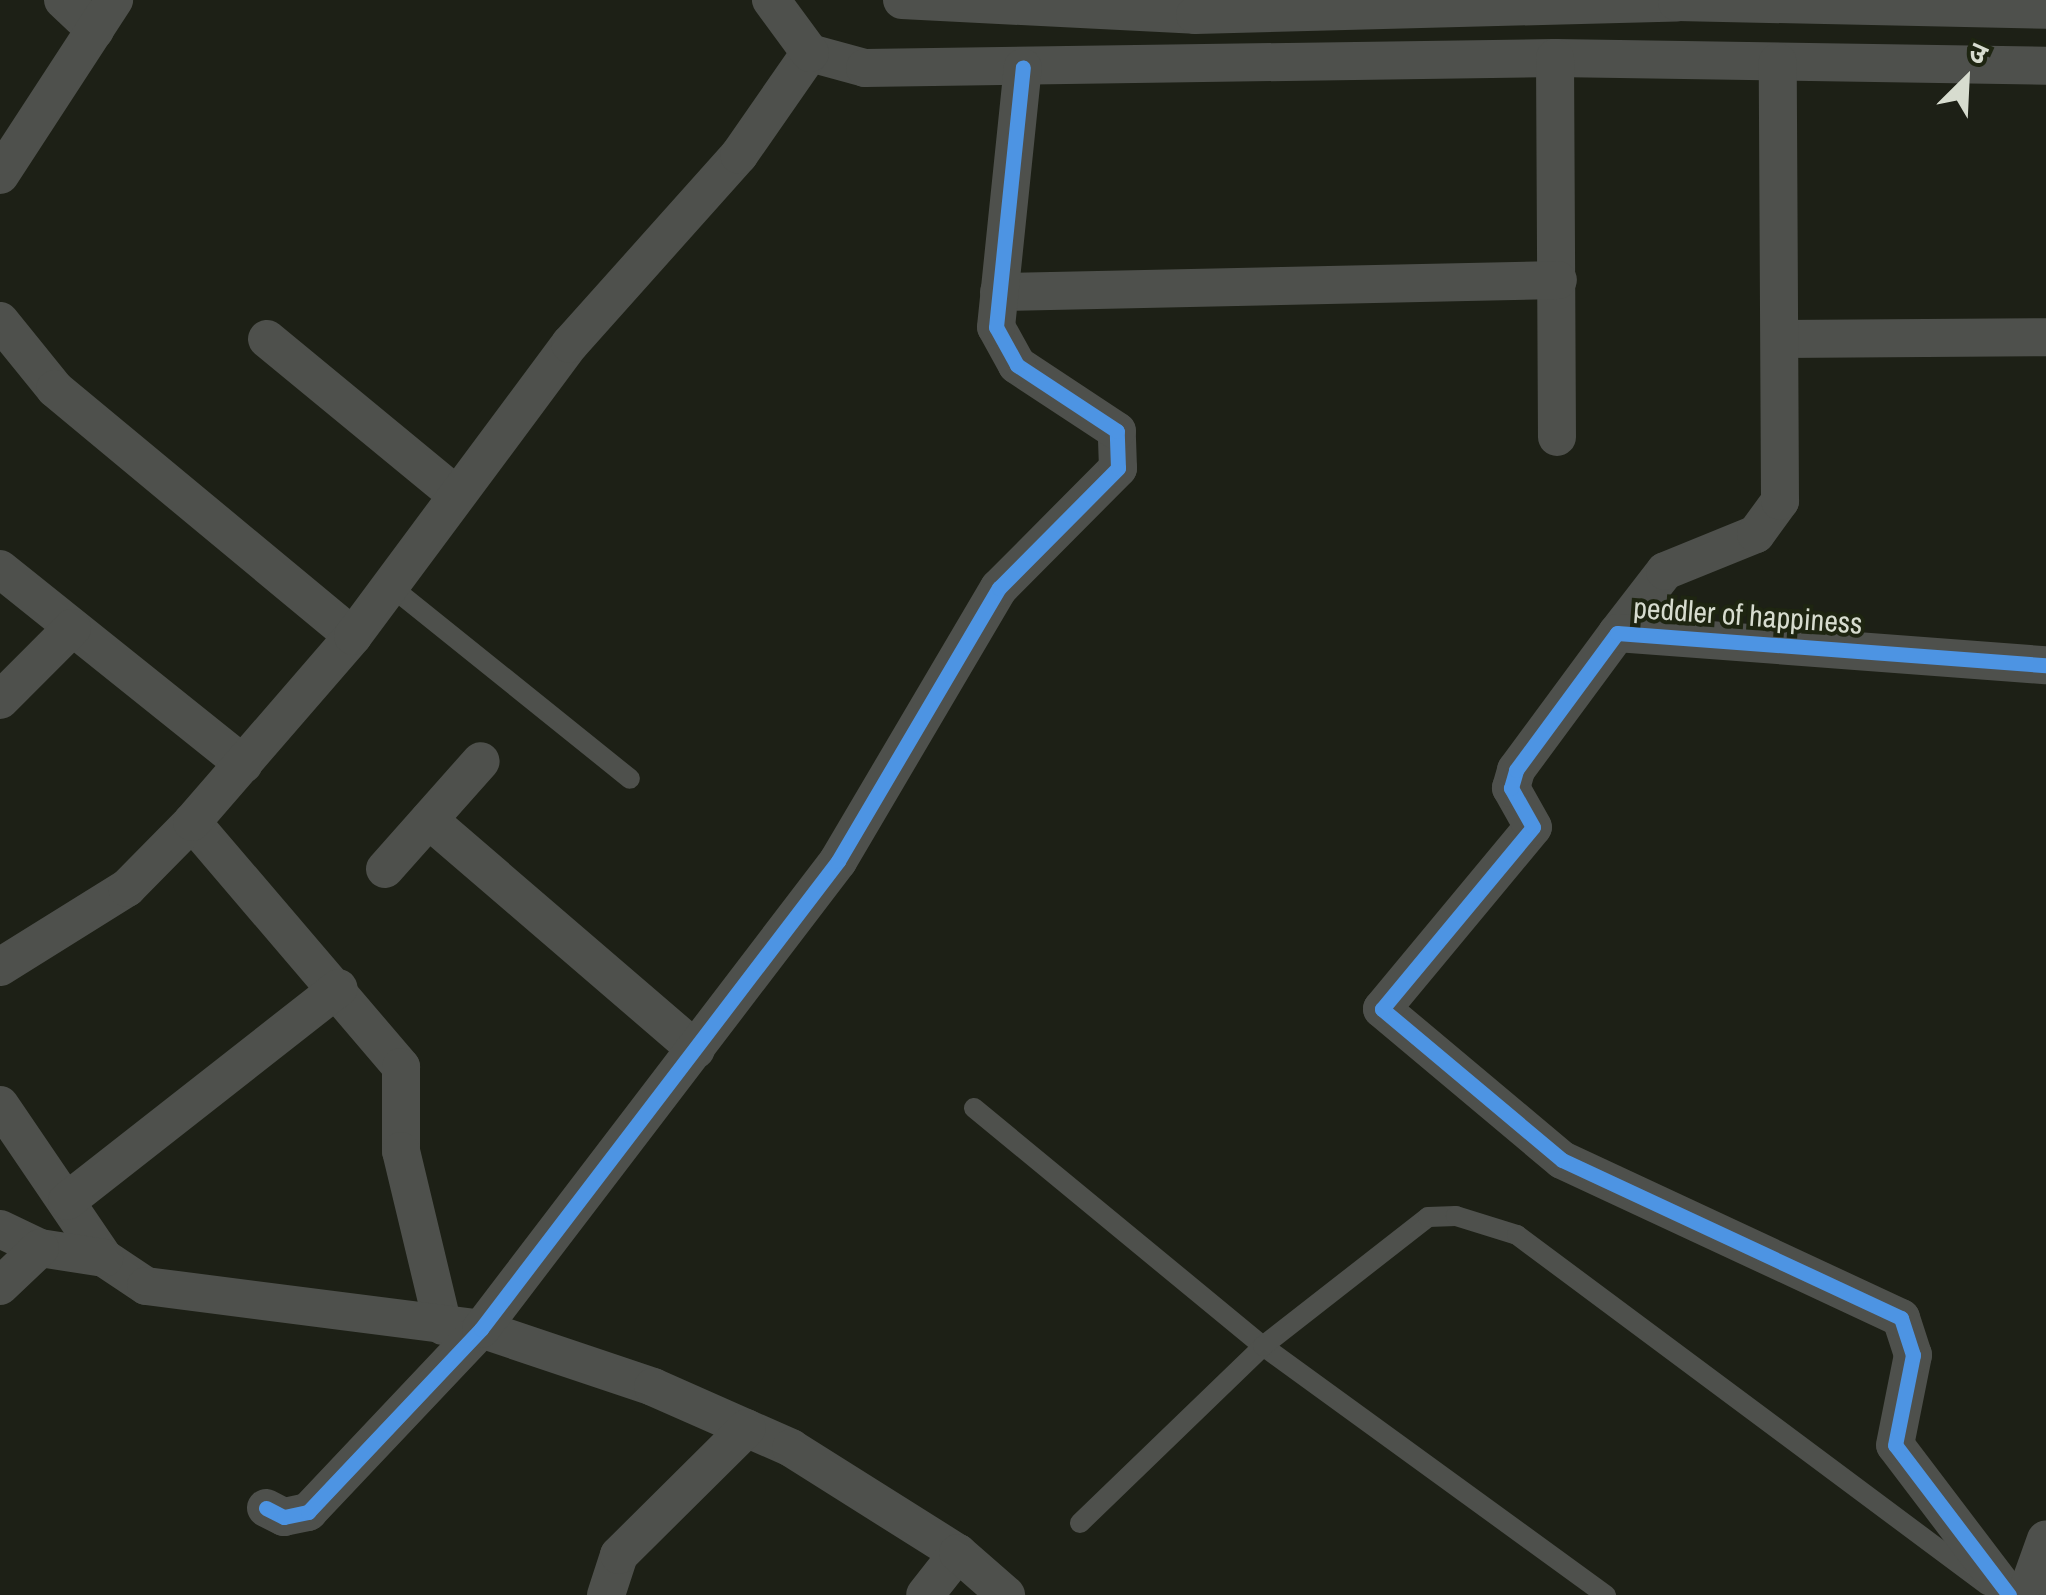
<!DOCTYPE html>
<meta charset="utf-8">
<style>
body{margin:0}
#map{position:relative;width:2046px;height:1595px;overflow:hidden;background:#1d2016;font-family:"Archivo Narrow","Noto Sans Devanagari",sans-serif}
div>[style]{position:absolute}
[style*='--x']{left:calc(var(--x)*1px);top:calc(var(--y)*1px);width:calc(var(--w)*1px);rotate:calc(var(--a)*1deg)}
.service>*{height:20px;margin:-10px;padding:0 10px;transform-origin:10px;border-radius:10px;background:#4e504c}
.minor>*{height:38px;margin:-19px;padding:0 19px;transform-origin:19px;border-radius:19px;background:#4e504c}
.cycleway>*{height:15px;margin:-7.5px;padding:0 7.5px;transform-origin:7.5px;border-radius:7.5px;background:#4d94e3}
span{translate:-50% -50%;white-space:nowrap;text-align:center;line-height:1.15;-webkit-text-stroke:8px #1e2511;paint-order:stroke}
.street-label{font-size:30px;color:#d7dccf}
.north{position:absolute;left:1916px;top:30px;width:100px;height:100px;-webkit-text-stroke:8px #1e2511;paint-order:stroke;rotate:24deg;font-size:28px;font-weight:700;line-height:40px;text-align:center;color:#d7dccf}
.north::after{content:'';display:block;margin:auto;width:35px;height:45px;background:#d7dccf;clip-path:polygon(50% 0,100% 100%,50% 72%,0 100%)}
</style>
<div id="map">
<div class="service">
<div style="--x:389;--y:585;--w:309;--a:38.8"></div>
<div style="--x:974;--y:1108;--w:374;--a:39.5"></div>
<div style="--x:1263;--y:1346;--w:424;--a:36"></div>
<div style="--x:1080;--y:1523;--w:255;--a:-44"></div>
<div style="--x:1263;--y:1346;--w:209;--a:-38"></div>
<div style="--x:1428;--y:1217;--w:28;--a:-2"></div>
<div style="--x:1456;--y:1216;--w:64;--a:17.3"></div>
<div style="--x:1517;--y:1235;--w:586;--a:36.67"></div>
</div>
<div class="minor">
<div style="--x:63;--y:0;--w:44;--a:43.2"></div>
<div style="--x:902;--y:0;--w:293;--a:2.9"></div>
<div style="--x:1195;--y:15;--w:482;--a:-1.5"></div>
<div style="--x:1677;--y:2;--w:369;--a:1.2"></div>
<div style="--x:810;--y:53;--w:57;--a:15.3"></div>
<div style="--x:865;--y:68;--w:690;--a:-0.83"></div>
<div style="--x:1555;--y:58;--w:491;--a:0.9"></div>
<div style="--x:1555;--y:58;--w:379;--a:89.7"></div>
<div style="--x:0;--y:175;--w:209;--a:-56.9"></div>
<div style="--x:999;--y:292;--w:559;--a:-1.23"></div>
<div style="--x:0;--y:321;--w:87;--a:51"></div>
<div style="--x:55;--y:389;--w:387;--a:39.7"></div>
<div style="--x:267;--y:339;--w:244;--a:39.5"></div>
<div style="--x:1781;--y:339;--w:265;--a:-0.4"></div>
<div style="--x:0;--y:569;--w:312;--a:38.7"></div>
<div style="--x:1617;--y:633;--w:78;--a:-52.3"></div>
<div style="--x:1665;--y:571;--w:98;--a:-22.1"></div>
<div style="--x:1756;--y:534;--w:41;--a:-54"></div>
<div style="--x:1780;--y:501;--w:439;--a:-90.3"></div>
<div style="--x:0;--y:700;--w:102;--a:-45"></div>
<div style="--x:429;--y:820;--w:352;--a:40.7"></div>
<div style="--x:192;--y:822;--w:322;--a:49.5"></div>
<div style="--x:401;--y:1067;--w:84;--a:90"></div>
<div style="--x:401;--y:1151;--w:180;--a:76.5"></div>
<div style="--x:385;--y:869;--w:144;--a:-48.4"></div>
<div style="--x:0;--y:967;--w:150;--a:-31.9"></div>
<div style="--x:127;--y:888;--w:93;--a:-45.4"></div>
<div style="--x:192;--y:822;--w:246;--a:-49.1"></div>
<div style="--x:353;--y:636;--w:364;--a:-53.4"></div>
<div style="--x:570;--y:344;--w:254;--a:-48.2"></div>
<div style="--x:739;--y:155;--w:124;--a:-55.2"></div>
<div style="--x:810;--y:53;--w:66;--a:-126.3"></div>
<div style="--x:0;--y:1105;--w:185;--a:55.8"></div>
<div style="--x:104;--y:1258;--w:50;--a:33.7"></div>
<div style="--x:146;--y:1286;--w:338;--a:7.3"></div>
<div style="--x:481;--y:1329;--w:182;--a:18.6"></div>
<div style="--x:653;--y:1387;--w:151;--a:23.8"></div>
<div style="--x:791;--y:1448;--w:197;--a:32.2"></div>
<div style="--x:958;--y:1553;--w:53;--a:128.2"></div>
<div style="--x:67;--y:1201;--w:345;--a:-38.1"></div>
<div style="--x:0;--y:1229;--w:44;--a:25.4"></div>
<div style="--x:40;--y:1248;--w:65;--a:8.9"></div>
<div style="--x:0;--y:1286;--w:55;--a:-43.5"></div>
<div style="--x:266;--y:1508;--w:20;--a:27"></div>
<div style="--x:284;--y:1517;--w:25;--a:-12"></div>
<div style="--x:308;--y:1512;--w:252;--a:-46.6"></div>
<div style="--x:481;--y:1329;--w:589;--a:-52.66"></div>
<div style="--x:838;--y:861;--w:317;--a:-59.5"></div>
<div style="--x:999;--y:588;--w:169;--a:-45.2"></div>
<div style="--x:1118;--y:468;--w:37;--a:-92"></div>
<div style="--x:1117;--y:431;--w:120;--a:-146.6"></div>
<div style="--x:1017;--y:365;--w:43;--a:-118.9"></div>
<div style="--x:996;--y:327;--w:261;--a:-84.1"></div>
<div style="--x:958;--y:1553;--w:64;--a:41.2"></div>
<div style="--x:606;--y:1595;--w:42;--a:-72"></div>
<div style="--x:619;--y:1555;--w:180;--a:-44.8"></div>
<div style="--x:2009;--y:1595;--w:188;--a:-127.2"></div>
<div style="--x:1895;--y:1445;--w:92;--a:-78.7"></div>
<div style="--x:1913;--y:1355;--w:39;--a:-108"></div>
<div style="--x:1901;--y:1318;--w:374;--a:-155"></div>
<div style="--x:1562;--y:1160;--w:235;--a:-140"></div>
<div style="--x:1382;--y:1009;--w:236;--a:-50.3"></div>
<div style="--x:1533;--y:827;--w:45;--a:-119.4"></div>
<div style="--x:1511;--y:788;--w:19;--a:-74"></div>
<div style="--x:1516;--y:770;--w:170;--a:-53.6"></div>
<div style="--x:1617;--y:633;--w:430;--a:4.3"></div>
<div style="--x:2026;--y:1595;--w:59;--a:-70.3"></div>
</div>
<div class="cycleway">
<div style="--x:266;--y:1508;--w:20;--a:27"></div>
<div style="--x:284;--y:1517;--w:25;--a:-12"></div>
<div style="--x:308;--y:1512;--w:252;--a:-46.6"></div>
<div style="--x:481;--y:1329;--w:589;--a:-52.66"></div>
<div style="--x:838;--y:861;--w:317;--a:-59.5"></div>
<div style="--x:999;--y:588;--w:169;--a:-45.2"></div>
<div style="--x:1118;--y:468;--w:37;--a:-92"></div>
<div style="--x:1117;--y:431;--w:120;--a:-146.6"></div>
<div style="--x:1017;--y:365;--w:43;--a:-118.9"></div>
<div style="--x:996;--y:327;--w:261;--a:-84.1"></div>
<div style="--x:2009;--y:1595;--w:188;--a:-127.2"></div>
<div style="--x:1895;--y:1445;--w:92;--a:-78.7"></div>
<div style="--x:1913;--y:1355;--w:39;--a:-108"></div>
<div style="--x:1901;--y:1318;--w:374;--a:-155"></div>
<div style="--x:1562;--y:1160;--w:235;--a:-140"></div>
<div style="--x:1382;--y:1009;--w:236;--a:-50.3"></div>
<div style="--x:1533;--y:827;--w:45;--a:-119.4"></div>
<div style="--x:1511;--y:788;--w:19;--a:-74"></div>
<div style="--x:1516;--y:770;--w:170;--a:-53.6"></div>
<div style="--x:1617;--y:633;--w:430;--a:4.3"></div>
</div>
<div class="street-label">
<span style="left:1748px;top:615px;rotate:4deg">peddler of happiness</span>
</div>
<div class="north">उ</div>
</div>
